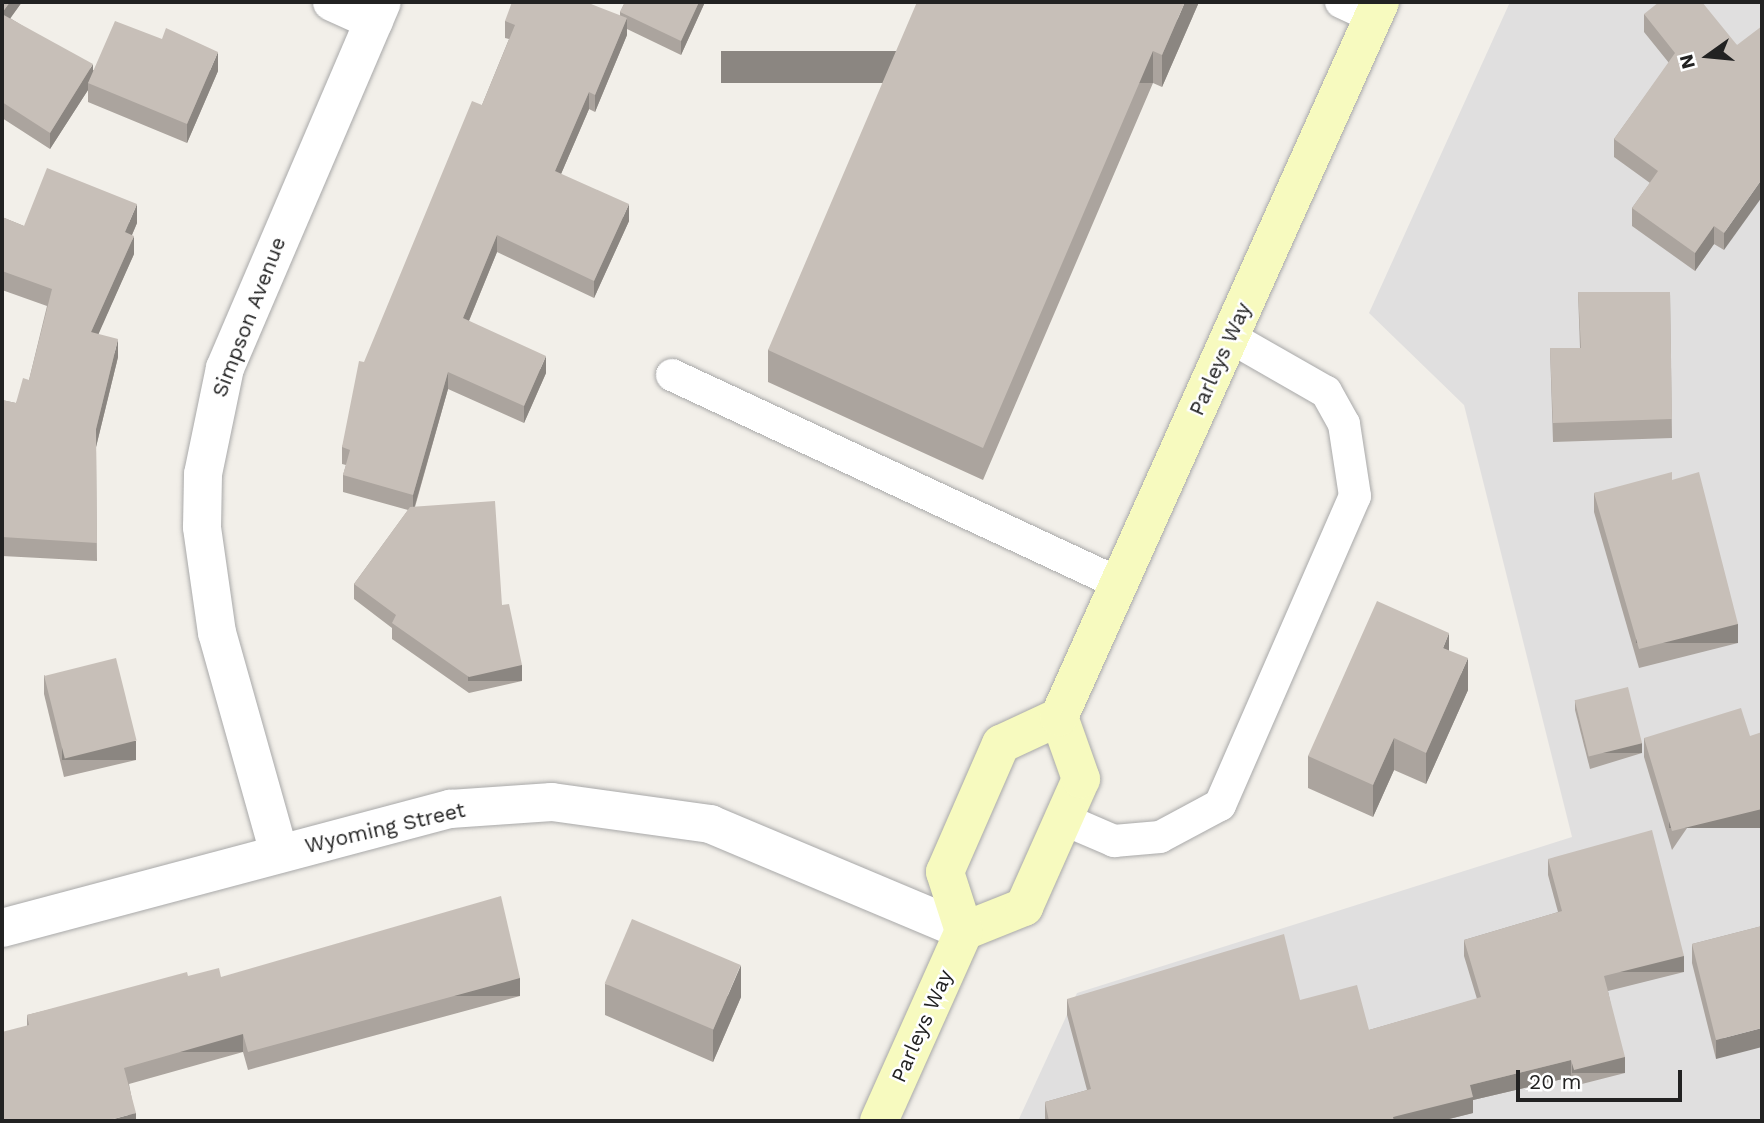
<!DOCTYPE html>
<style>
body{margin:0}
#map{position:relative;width:1764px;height:1123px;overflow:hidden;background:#f2efe9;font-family:"Work Sans",sans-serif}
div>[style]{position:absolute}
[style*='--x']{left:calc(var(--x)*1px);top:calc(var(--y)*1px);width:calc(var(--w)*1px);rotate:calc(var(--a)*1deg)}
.residential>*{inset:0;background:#e0dfdf}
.roads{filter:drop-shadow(0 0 2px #a9a9a9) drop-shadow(0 0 2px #a9a9a9)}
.service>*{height:32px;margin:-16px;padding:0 16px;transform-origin:16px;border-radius:16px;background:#fff}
.minor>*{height:38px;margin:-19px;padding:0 19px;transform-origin:19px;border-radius:19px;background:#fff}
.secondary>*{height:38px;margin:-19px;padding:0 19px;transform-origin:19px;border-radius:19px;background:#f7fabf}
.wall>*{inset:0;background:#aba49e}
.shaded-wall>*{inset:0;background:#8b8681;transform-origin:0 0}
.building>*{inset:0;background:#c7bfb8;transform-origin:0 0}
span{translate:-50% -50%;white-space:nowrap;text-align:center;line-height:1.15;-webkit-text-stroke:5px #fff;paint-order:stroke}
.street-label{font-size:21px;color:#222}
.frame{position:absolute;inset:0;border:4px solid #222;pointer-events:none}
.north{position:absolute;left:1673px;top:21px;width:70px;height:70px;-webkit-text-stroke:5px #fff;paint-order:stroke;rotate:255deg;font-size:19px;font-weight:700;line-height:28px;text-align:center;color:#222}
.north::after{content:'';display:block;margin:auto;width:24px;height:32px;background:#222;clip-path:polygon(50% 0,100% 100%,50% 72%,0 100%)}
.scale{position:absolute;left:1516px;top:1070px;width:166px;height:32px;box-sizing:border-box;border:4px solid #222;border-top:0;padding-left:9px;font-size:21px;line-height:24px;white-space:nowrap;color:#222;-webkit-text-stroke:5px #fff;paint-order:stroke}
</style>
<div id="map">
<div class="residential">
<div style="clip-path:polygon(1510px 2px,1762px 2px,1762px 1121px,1018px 1121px,1077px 993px,1572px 837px,1464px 405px,1369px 313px)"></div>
</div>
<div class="roads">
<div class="service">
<div style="--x:1341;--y:2;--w:35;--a:25"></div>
<div style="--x:672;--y:375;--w:494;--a:25"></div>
<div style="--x:1063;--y:819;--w:56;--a:23.3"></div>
<div style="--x:1114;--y:841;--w:46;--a:-5"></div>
<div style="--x:1160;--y:837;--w:68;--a:-28.1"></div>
<div style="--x:1220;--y:805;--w:337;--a:-66.4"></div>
<div style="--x:1355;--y:496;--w:73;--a:-98.7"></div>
<div style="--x:1344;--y:424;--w:37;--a:-119"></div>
<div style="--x:1326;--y:392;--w:111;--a:-150.2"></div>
</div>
<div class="minor">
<div style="--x:332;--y:2;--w:46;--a:24.3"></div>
<div style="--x:279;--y:853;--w:229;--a:-105.7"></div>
<div style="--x:217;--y:633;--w:107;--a:-98.1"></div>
<div style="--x:202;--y:527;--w:53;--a:-88.9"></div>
<div style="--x:203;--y:474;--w:108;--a:-78.3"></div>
<div style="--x:225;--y:368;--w:398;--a:-66.8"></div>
<div style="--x:2;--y:928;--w:464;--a:-14.9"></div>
<div style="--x:450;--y:809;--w:102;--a:-3.9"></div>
<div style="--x:552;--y:802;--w:160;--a:7.9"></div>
<div style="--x:710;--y:824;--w:276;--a:22.8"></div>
</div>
<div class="secondary">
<div style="--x:964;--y:931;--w:65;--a:-21.8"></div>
<div style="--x:1024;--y:907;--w:140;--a:-66"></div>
<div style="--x:1081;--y:779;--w:66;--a:-109.5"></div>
<div style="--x:879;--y:1121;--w:208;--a:-65.9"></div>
<div style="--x:964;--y:931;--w:62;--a:-107.9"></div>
<div style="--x:945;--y:872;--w:140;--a:-66.4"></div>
<div style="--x:1001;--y:744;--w:64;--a:-25"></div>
<div style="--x:1059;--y:717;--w:784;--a:-65.82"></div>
</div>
</div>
<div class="wall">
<div style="clip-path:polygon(2px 2px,22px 2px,10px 18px,93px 70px,218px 71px,187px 143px,88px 102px,88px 90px,50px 149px,2px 118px)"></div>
<div style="clip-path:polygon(625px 2px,705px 2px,681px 55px,627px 29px,627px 35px,595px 112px,589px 109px,561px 174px,629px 221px,594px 298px,497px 252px,469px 321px,546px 373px,524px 423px,448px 389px,415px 507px,502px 605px,522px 681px,469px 693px,392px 639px,392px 628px,354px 599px,354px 584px,408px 510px,343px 492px,343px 475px,346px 465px,342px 464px,342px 447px,509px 39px,505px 38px,505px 21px,620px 16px,620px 12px)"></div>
<div style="clip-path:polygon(1199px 2px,1162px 87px,1153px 83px,983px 480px,768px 382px,768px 350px)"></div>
<div style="clip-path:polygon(1644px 14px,1737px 45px,1724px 250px,1714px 244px,1695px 271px,1632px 226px,1632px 208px,1650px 183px,1614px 157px,1614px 139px,1669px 63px,1644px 32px)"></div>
<div style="clip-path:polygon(2px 217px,24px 226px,137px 223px,132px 235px,134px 254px,98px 334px,118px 357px,96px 447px,97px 561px,2px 556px,2px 400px,16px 403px,29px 380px,47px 306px,2px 290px)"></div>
<div style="clip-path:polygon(1578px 292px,1670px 292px,1672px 438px,1553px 442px,1550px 348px,1580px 348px)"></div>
<div style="clip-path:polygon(1672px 480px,1738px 643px,1639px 668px,1594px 512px,1594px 493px)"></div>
<div style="clip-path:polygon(1449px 651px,1468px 690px,1426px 784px,1394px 770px,1373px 817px,1308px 788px,1308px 756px)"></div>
<div style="clip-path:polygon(44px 675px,136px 760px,64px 777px,44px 694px)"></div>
<div style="clip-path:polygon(1575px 700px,1642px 753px,1590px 769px,1575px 710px)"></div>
<div style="clip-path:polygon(1750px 736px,1672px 850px,1644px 757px,1644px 738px)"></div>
<div style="clip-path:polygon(1548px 859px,1684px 972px,1608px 991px,1625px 1073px,1574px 1086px,1571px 1077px,1473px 1100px,1473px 1113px,1441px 1121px,1045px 1121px,1045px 1102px,1087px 1090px,1067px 1015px,1067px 999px,1300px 1000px,1369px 1030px,1477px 999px,1464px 956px,1464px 940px,1558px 912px,1548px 875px)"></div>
<div style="clip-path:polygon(1762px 926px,1716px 1059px,1692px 963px,1692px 944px)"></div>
<div style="clip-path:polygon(188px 976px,221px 977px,520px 996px,248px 1070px,243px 1052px,129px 1084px,136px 1121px,27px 1026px,27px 1015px)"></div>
<div style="clip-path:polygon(605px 984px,741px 997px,713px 1062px,605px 1015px)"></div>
</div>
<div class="shaded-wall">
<div style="clip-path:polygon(10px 2px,22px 2px,2px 30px,2px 13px)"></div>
<div style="clip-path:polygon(699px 2px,705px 2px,681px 55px,681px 41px)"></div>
<div style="clip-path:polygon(1185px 2px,1199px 2px,1162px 87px,1162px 55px)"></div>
<div style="clip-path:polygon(627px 18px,627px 35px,595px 112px,595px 95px)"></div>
<div style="left:1153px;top:51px;width:32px;height:432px;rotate:90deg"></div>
<div style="clip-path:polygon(218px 52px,218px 71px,187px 143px,187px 124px)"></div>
<div style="clip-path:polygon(93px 64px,93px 80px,88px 83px,88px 90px,50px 149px,50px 133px)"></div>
<div style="clip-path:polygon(589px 92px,589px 109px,555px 188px,555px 171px)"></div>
<div style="clip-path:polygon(1762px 179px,1762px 197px,1724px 250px,1724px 233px)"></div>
<div style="clip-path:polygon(137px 204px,137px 223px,125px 251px,125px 232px)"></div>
<div style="clip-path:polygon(629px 204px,629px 221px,594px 298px,594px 281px)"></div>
<div style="clip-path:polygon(1714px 226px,1714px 244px,1695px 271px,1695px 253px)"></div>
<div style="clip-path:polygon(497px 235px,497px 252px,463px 335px,463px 318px)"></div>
<div style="clip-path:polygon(134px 236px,134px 254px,91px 351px,91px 332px)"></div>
<div style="clip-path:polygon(118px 339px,118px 357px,96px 447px,96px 429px)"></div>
<div style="clip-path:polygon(546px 356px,546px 373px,524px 423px,524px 406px)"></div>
<div style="clip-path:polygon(448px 372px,448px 389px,413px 512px,413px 495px)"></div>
<div style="left:1738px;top:624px;width:19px;height:102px;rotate:90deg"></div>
<div style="clip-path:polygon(1449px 633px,1449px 665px,1443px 648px)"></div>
<div style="clip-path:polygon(1468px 658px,1468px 690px,1426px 784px,1426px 753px)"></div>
<div style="left:522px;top:665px;width:16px;height:54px;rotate:90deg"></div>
<div style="clip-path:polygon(1394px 738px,1394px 770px,1373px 817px,1373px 785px)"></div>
<div style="left:136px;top:741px;width:19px;height:74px;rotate:90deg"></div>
<div style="left:1642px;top:743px;width:10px;height:54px;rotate:90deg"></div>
<div style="left:1762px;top:809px;width:19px;height:93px;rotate:90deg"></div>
<div style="left:1684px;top:956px;width:16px;height:82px;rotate:90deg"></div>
<div style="clip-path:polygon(741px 965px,741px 997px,713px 1062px,713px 1030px)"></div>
<div style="left:520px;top:978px;width:18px;height:282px;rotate:90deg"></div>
<div style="clip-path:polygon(1762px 1028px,1762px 1047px,1716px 1059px,1716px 1040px)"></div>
<div style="left:243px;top:1034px;width:18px;height:124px;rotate:90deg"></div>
<div style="left:1625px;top:1057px;width:16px;height:53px;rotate:90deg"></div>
<div style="clip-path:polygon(1571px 1060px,1571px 1077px,1473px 1100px,1473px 1113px,1441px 1121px,1393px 1121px,1393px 1117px,1470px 1085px)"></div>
<div style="clip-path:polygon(136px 1113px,136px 1121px,106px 1121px)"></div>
</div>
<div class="building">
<div style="clip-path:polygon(2px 2px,10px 2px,2px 13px)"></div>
<div style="clip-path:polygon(512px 2px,586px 2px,627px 18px,595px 95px,589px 92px,555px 171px,629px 204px,594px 281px,497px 235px,463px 318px,546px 356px,524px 406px,448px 372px,413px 495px,343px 475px,350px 450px,342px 447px,359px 361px,364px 362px,472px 101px,482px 105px,515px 25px,505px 21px)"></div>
<div style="clip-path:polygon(625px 2px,699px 2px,681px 41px,620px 12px)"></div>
<div style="clip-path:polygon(917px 2px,1185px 2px,1162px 55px,1153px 51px,983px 448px,768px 350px)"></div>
<div style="clip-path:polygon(1659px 2px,1702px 2px,1737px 45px,1762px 26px,1762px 179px,1724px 233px,1714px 226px,1695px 253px,1632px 208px,1658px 171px,1614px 139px,1675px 53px,1644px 14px)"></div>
<div style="clip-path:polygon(2px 14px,93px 64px,50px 133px,2px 102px)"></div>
<div style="clip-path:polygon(115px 21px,162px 39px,166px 28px,218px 52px,187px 124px,88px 83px)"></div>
<div style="clip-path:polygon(47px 168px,137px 204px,125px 232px,134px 236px,91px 332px,118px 339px,96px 429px,97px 543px,2px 537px,2px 400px,16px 403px,23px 378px,29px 380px,52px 289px,2px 271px,2px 217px,24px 226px)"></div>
<div style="clip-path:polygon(1578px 292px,1670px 292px,1672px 419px,1553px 423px,1550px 348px,1581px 348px)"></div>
<div style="clip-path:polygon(1672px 472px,1672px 480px,1699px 472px,1738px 624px,1639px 649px,1594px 493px)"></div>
<div style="clip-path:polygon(495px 501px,502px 605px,509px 604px,522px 665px,469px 677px,392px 623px,396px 615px,354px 584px,410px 507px)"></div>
<div style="clip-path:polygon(1377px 601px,1449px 633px,1443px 648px,1468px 658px,1426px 753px,1394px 738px,1373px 785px,1308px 756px)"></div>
<div style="left:116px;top:658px;width:85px;height:74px;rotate:76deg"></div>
<div style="left:1628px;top:687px;width:58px;height:55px;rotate:76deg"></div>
<div style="clip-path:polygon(1741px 708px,1750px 736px,1762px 732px,1762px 809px,1672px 831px,1644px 738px)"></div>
<div style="clip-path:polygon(1652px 830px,1684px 956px,1604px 976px,1625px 1057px,1574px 1070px,1571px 1060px,1470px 1085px,1473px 1097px,1393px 1117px,1394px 1121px,1049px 1121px,1045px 1102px,1091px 1089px,1067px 999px,1284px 934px,1300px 1000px,1357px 985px,1369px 1030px,1481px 997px,1464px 940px,1562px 911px,1548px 859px)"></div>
<div style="clip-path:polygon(501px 896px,520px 978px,248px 1052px,243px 1034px,124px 1068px,136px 1113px,106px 1121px,2px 1121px,2px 1032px,29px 1025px,27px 1015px,187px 972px,188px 976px,219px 968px,221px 977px)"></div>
<div style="left:632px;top:919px;width:118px;height:70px;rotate:23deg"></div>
<div style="clip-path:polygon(1762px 926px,1762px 1028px,1716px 1040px,1692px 944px)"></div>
</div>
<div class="street-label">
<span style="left:249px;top:317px;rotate:-69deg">Simpson Avenue</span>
<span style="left:1220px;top:359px;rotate:-66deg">Parleys Way</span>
<span style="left:385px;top:828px;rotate:-13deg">Wyoming Street</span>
<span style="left:922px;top:1026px;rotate:-66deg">Parleys Way</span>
</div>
<div class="frame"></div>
<div class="north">N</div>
<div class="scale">20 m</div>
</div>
